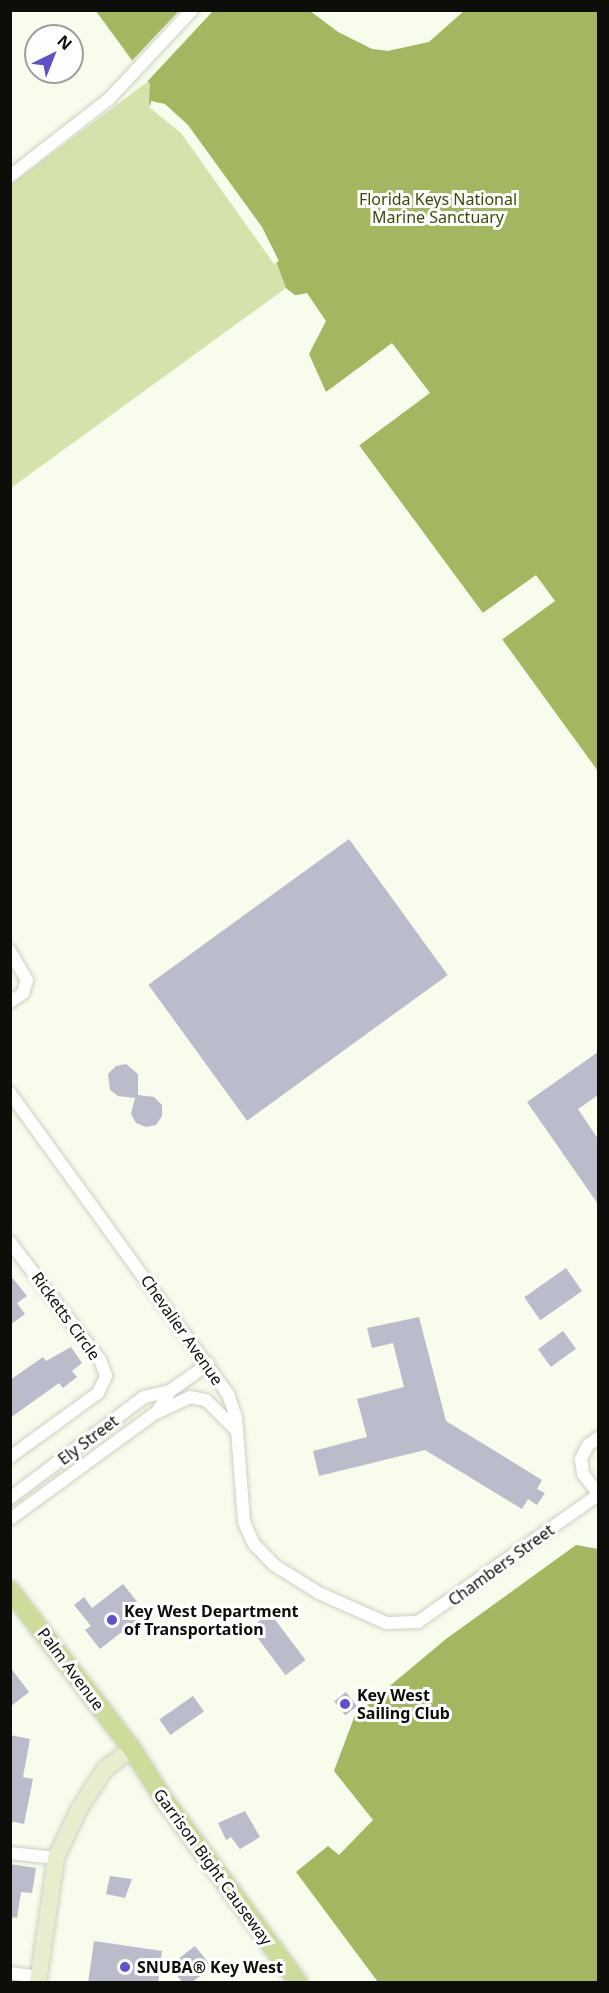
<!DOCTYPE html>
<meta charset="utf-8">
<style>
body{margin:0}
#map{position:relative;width:609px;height:1993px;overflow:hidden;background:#f7fcec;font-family:"Noto Sans",sans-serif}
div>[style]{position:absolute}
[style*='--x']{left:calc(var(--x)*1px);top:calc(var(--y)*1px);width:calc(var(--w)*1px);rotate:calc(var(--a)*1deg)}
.green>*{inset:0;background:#d3e3ab}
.water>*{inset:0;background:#a2b760}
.pier>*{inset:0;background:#f7fcec}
.building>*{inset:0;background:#babbcb;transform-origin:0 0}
.roads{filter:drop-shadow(0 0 2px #ccd1c1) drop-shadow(0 0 2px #ccd1c1)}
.street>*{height:12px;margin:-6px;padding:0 6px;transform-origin:6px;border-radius:6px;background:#fff}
.secondary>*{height:16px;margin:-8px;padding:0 8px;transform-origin:8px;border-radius:8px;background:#e6eecd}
.primary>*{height:18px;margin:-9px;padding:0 9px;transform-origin:9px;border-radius:9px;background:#cddc9b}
.dots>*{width:16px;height:16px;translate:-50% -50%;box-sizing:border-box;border:3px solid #fff;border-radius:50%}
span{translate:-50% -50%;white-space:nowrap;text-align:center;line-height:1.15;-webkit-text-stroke:6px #fff;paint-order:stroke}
.park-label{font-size:16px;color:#3d4a06}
.street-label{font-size:16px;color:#0d0e09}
.poi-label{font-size:16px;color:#0d0e09;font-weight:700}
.left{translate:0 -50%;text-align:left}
.frame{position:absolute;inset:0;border:12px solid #0d0e09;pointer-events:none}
.north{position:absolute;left:24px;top:24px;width:60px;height:60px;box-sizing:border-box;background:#fff;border:2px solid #9e9f9d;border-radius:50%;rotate:43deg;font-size:16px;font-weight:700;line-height:24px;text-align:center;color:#0d0e09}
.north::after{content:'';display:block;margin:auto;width:21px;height:27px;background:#5f51c9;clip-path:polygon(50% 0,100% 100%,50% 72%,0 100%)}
</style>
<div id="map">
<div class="green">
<div style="clip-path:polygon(96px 11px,310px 11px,338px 32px,372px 49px,388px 51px,429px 42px,464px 11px,598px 11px,598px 771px,502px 639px,508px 635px,489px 609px,483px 613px,359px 445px,367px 439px,314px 310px,286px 288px,11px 488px,10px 185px,147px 82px)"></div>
</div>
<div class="water">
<div style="clip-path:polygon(96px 11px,310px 11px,338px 32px,372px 49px,388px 51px,429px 42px,464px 11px,598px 11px,598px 771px,502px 639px,508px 635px,489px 609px,483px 613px,359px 445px,367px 439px,330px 389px,322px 395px,302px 359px,319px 326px,314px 310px,286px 288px,275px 258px,183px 131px,149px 104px,150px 84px)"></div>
<div style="clip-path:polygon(576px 1545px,598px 1549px,598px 1982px,378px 1982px,296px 1872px,328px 1846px,339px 1855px,373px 1820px,334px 1771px,355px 1715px,446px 1639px)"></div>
</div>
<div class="pier">
<div style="clip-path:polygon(179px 11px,213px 11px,145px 84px,130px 63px)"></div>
<div style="clip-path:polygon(151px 101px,165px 104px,188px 125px,262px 227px,279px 261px,274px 264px,181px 133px,150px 108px)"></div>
<div style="clip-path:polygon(307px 293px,326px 321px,309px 354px,326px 392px,392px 343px,430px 393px,357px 447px,363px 439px,330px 393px,320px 397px,299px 360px,316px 326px,311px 311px,292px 296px)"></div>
<div style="clip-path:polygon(536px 575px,555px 601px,500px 641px,505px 634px,488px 613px,480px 615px)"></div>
</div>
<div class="building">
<div style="left:349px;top:839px;width:168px;height:248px;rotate:54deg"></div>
<div style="clip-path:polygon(598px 1052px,598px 1095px,578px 1109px,598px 1139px,598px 1204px,527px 1102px)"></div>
<div style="clip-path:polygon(126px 1064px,138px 1074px,138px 1095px,154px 1097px,162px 1105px,162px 1116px,156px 1125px,146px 1127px,136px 1123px,131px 1114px,135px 1098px,118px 1096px,110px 1090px,108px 1074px,116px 1066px)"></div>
<div style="left:566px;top:1268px;width:28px;height:51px;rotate:55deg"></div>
<div style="clip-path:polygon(10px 1275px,27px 1296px,17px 1303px,25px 1314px,10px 1325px)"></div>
<div style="clip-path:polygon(419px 1317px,446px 1421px,542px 1480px,537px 1489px,545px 1493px,537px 1505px,528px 1499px,522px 1509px,425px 1450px,319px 1476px,313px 1451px,367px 1437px,357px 1399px,404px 1387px,393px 1343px,372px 1348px,367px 1328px)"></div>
<div style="left:563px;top:1331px;width:22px;height:31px;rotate:54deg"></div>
<div style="clip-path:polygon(71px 1347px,82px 1363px,72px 1371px,77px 1377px,63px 1388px,59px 1383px,10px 1418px,10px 1380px,43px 1357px,46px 1361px)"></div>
<div style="clip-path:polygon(123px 1584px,146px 1613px,100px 1649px,85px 1630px,91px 1626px,74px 1605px,84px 1597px,92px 1608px)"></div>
<div style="left:270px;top:1613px;width:59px;height:25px;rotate:53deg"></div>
<div style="clip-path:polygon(10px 1667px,29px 1692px,10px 1707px)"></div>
<div style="left:346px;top:1692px;width:18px;height:15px;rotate:52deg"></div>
<div style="left:193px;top:1696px;width:19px;height:41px;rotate:55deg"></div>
<div style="clip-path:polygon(10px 1735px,30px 1739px,23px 1777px,33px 1779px,24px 1824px,10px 1821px)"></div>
<div style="clip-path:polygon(245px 1811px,260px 1837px,240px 1849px,231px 1837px,226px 1840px,218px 1823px)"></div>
<div style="clip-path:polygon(10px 1864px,36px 1868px,32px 1893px,21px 1892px,17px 1918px,10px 1917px)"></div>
<div style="clip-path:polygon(110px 1876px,132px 1879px,125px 1898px,106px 1894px)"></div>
<div style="clip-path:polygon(94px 1941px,162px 1951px,158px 1983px,88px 1983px)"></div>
<div style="clip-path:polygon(195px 1946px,212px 1967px,191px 1983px,183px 1983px,169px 1966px)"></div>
</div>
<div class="roads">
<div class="street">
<div style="--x:10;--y:176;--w:125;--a:-37.9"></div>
<div style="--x:109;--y:99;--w:122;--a:-47"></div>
<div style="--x:10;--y:951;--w:34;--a:60"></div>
<div style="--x:27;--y:980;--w:14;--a:107"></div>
<div style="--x:23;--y:993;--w:16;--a:145"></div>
<div style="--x:10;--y:1093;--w:372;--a:54.1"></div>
<div style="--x:228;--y:1394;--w:24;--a:71"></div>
<div style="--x:236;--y:1417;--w:105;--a:85.6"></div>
<div style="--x:244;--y:1522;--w:24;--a:66"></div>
<div style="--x:254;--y:1544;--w:29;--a:46"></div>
<div style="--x:274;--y:1565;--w:53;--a:31.9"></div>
<div style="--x:319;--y:1593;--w:73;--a:24.1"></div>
<div style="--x:386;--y:1623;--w:32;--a:-2"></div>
<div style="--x:418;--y:1622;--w:220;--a:-35.2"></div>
<div style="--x:10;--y:1242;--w:148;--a:52.7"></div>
<div style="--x:100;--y:1360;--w:17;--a:69"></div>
<div style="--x:106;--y:1376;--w:19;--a:115"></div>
<div style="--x:98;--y:1393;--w:109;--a:144"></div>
<div style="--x:158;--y:1412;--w:35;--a:-25"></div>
<div style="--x:190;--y:1397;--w:16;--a:11"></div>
<div style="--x:206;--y:1400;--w:44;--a:45"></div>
<div style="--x:598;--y:1438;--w:12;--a:145"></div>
<div style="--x:588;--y:1445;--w:16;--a:117"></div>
<div style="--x:581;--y:1459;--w:15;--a:82"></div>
<div style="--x:583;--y:1474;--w:24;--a:52"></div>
<div style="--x:10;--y:1498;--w:168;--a:-37"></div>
<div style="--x:144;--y:1397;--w:27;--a:-13"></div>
<div style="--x:170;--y:1391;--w:47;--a:-35.4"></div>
<div style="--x:10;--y:1519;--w:182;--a:-36.1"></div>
<div style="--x:157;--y:1412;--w:25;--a:-58"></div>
<div style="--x:10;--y:1853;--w:46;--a:6.2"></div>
<div style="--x:10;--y:1973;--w:28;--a:8"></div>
</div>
<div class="secondary">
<div style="--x:38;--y:1982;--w:125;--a:-81.7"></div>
<div style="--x:56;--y:1858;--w:54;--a:-64.9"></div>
<div style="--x:79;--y:1809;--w:48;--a:-57"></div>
<div style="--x:105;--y:1769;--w:34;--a:-37"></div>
</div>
<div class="primary">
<div style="--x:10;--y:1590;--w:200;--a:52.5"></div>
<div style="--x:132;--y:1749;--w:62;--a:57.6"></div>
<div style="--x:165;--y:1801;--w:225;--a:53.7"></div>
</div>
</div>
<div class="dots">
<div style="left:112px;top:1620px;background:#5f51c9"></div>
<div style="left:345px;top:1704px;background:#5f51c9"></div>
<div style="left:125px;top:1967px;background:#5f51c9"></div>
</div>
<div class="park-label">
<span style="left:438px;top:208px">Florida Keys National<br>Marine Sanctuary</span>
</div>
<div class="street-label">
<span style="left:66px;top:1316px;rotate:54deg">Ricketts Circle</span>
<span style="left:182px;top:1330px;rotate:55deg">Chevalier Avenue</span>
<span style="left:88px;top:1440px;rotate:-37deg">Ely Street</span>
<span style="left:501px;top:1565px;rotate:-36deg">Chambers Street</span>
<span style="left:71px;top:1669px;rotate:53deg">Palm Avenue</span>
<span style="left:213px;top:1867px;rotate:54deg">Garrison Bight Causeway</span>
</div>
<div class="poi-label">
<span class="left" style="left:124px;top:1620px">Key West Department<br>of Transportation</span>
<span class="left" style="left:357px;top:1704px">Key West<br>Sailing Club</span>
<span class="left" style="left:137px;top:1967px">SNUBA® Key West</span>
</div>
<div class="frame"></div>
<div class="north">N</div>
</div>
